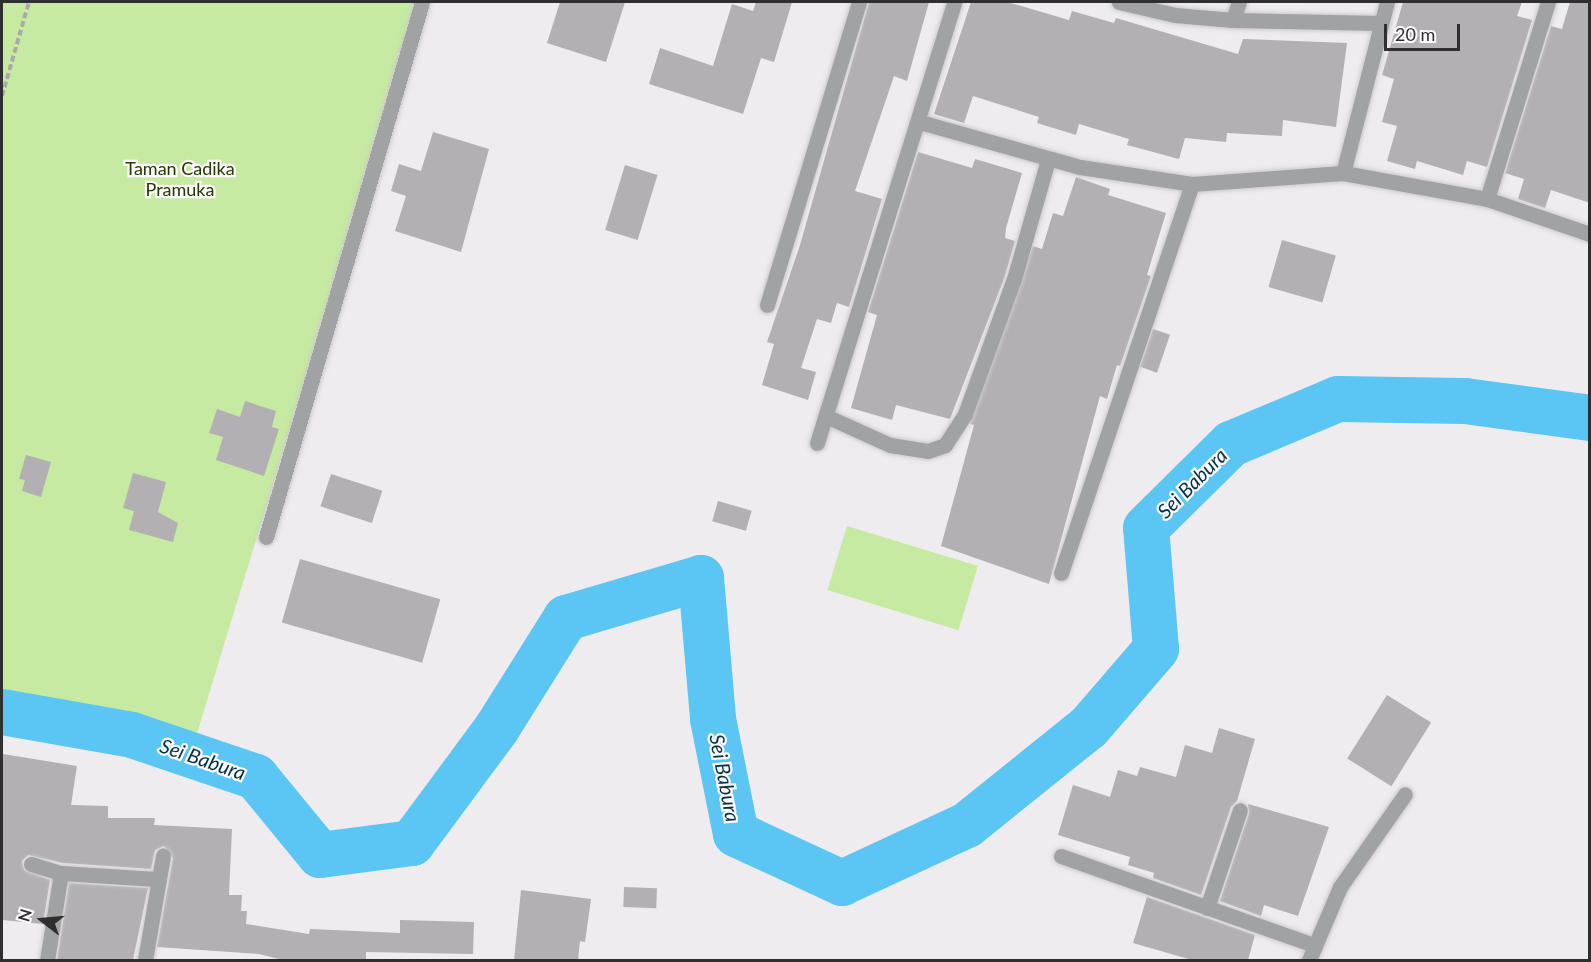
<!DOCTYPE html>
<style>
body{margin:0}
#map{position:relative;width:1591px;height:962px;overflow:hidden;background:#efecef;font-family:Lato,sans-serif}
div>[style]{position:absolute}
[style*='--x']{left:calc(var(--x)*1px);top:calc(var(--y)*1px);width:calc(var(--w)*1px);rotate:calc(var(--a)*1deg)}
.green>*{inset:0;background:#c6eaa1;transform-origin:0 0}
.river>*{height:46px;margin:-23px;padding:0 23px;transform-origin:23px;border-radius:23px;background:#5bc6f4}
.building>*{inset:0;background:#b2b0b2;transform-origin:0 0}
.path>*{height:4px;margin-top:-2px;transform-origin:0;background:repeating-linear-gradient(90deg,#aba8aa 0 6px,transparent 0 9px)}
.roads{filter:drop-shadow(0 0 2px #cdcacc) drop-shadow(0 0 2px #cdcacc)}
.minor>*{height:15px;margin:-7.5px;padding:0 7.5px;transform-origin:7.5px;border-radius:7.5px;background:#a1a2a3}
span{translate:-50% -50%;white-space:nowrap;text-align:center;line-height:1.15;-webkit-text-stroke:4.5px #fcfafc;paint-order:stroke}
.park-label{font-size:18px;color:#233a00}
.water-label{font-size:20px;color:#003144;font-style:italic}
.frame{position:absolute;inset:0;border:3px solid #302f2f;pointer-events:none}
.north{position:absolute;left:12px;top:890px;width:60px;height:60px;-webkit-text-stroke:4px #fcfafc;paint-order:stroke;rotate:286deg;font-size:16px;font-weight:700;line-height:24px;text-align:center;color:#302f2f}
.north::after{content:'';display:block;margin:auto;width:21px;height:27px;background:#302f2f;clip-path:polygon(50% 0,100% 100%,50% 72%,0 100%)}
.scale{position:absolute;left:1384px;top:24px;width:76px;height:27px;box-sizing:border-box;border:3px solid #302f2f;border-top:0;padding-left:8px;font-size:18px;line-height:21px;white-space:nowrap;color:#302f2f;-webkit-text-stroke:4px #fcfafc;paint-order:stroke}
</style>
<div id="map">
<div class="green">
<div style="clip-path:polygon(2px 2px,420px 2px,195px 740px,2px 696px)"></div>
<div style="left:847px;top:526px;width:137px;height:67px;rotate:17deg"></div>
</div>
<div class="river">
<div style="--x:2;--y:712;--w:132;--a:10"></div>
<div style="--x:132;--y:735;--w:131;--a:18.7"></div>
<div style="--x:256;--y:777;--w:101;--a:50.6"></div>
<div style="--x:320;--y:855;--w:93;--a:-7.4"></div>
<div style="--x:412;--y:843;--w:143;--a:-53.5"></div>
<div style="--x:497;--y:728;--w:130;--a:-57.9"></div>
<div style="--x:566;--y:618;--w:141;--a:-16.5"></div>
<div style="--x:701;--y:578;--w:142;--a:85.1"></div>
<div style="--x:713;--y:719;--w:117;--a:78.7"></div>
<div style="--x:736;--y:834;--w:117;--a:24.8"></div>
<div style="--x:842;--y:883;--w:138;--a:-24.9"></div>
<div style="--x:967;--y:825;--w:156;--a:-38.8"></div>
<div style="--x:1089;--y:727;--w:103;--a:-49.3"></div>
<div style="--x:1156;--y:649;--w:121;--a:-94.7"></div>
<div style="--x:1146;--y:528;--w:120;--a:-44.7"></div>
<div style="--x:1231;--y:444;--w:116;--a:-22.8"></div>
<div style="--x:1338;--y:399;--w:127;--a:0.9"></div>
<div style="--x:1465;--y:401;--w:126;--a:7.7"></div>
</div>
<div class="building">
<div style="clip-path:polygon(560px 2px,625px 2px,606px 62px,547px 43px)"></div>
<div style="clip-path:polygon(756px 2px,792px 2px,774px 62px,761px 58px,743px 114px,649px 84px,660px 48px,713px 66px,732px 4px,753px 11px)"></div>
<div style="clip-path:polygon(869px 2px,929px 2px,907px 81px,894px 76px,855px 191px,882px 199px,849px 307px,837px 303px,831px 323px,817px 319px,801px 368px,816px 372px,808px 400px,762px 385px,774px 344px,767px 342px,800px 245px)"></div>
<div style="clip-path:polygon(971px 2px,1007px 2px,1069px 20px,1072px 11px,1114px 23px,1116px 18px,1238px 54px,1243px 39px,1347px 43px,1336px 127px,1283px 120px,1282px 136px,1227px 133px,1226px 142px,1185px 138px,1179px 159px,1127px 145px,1129px 139px,1079px 124px,1076px 135px,1037px 123px,1039px 117px,973px 96px,964px 123px,934px 114px)"></div>
<div style="clip-path:polygon(1403px 2px,1522px 2px,1517px 16px,1532px 20px,1487px 167px,1467px 161px,1463px 175px,1417px 161px,1415px 169px,1387px 161px,1397px 126px,1382px 122px,1394px 79px,1382px 75px)"></div>
<div style="clip-path:polygon(1570px 2px,1590px 2px,1590px 203px,1551px 190px,1545px 208px,1518px 199px,1524px 179px,1505px 173px,1551px 26px,1562px 29px)"></div>
<div style="clip-path:polygon(433px 132px,489px 149px,461px 252px,395px 231px,406px 196px,391px 191px,399px 164px,421px 171px)"></div>
<div style="clip-path:polygon(918px 152px,972px 168px,975px 159px,1022px 173px,1006px 228px,1005px 238px,1015px 241px,1005px 276px,950px 419px,896px 405px,892px 420px,851px 408px,877px 315px,868px 312px)"></div>
<div style="left:625px;top:165px;width:34px;height:68px;rotate:17deg"></div>
<div style="clip-path:polygon(1076px 177px,1110px 189px,1108px 195px,1166px 213px,1147px 275px,1151px 276px,1120px 366px,1117px 365px,1107px 399px,1100px 396px,1049px 584px,941px 546px,974px 425px,970px 424px,1033px 246px,1042px 249px,1053px 213px,1063px 216px)"></div>
<div style="left:1282px;top:240px;width:56px;height:49px;rotate:16deg"></div>
<div style="left:1153px;top:329px;width:18px;height:40px;rotate:19deg"></div>
<div style="clip-path:polygon(245px 401px,276px 411px,272px 427px,279px 429px,264px 476px,216px 460px,223px 437px,209px 433px,217px 409px,240px 417px)"></div>
<div style="clip-path:polygon(26px 455px,51px 462px,41px 497px,22px 491px,25px 480px,19px 479px)"></div>
<div style="clip-path:polygon(133px 473px,166px 482px,158px 512px,178px 523px,173px 542px,129px 530px,134px 511px,123px 508px)"></div>
<div style="left:331px;top:474px;width:54px;height:34px;rotate:18deg"></div>
<div style="left:718px;top:501px;width:35px;height:21px;rotate:16deg"></div>
<div style="left:300px;top:559px;width:146px;height:66px;rotate:16deg"></div>
<div style="left:1387px;top:695px;width:52px;height:75px;rotate:32deg"></div>
<div style="clip-path:polygon(1219px 728px,1255px 739px,1237px 801px,1231px 807px,1201px 895px,1153px 878px,1154px 873px,1128px 865px,1130px 857px,1058px 835px,1073px 785px,1110px 797px,1118px 770px,1137px 776px,1140px 767px,1176px 777px,1185px 745px,1212px 753px)"></div>
<div style="clip-path:polygon(3px 754px,77px 766px,71px 805px,108px 806px,108px 818px,155px 818px,154px 825px,232px 829px,229px 895px,242px 895px,241px 911px,247px 911px,246px 924px,309px 934px,310px 929px,400px 933px,400px 920px,474px 922px,473px 954px,366px 952px,366px 960px,283px 960px,259px 954px,157px 947px,173px 858px,164px 846px,155px 850px,151px 869px,63px 863px,28px 855px,22px 861px,24px 870px,50px 880px,43px 924px,2px 920px)"></div>
<div style="clip-path:polygon(1248px 804px,1329px 827px,1298px 916px,1264px 905px,1261px 916px,1220px 901px,1249px 813px)"></div>
<div style="clip-path:polygon(69px 883px,148px 888px,133px 960px,57px 960px)"></div>
<div style="left:624px;top:887px;width:33px;height:20px;rotate:2deg"></div>
<div style="clip-path:polygon(521px 890px,591px 899px,585px 942px,580px 941px,578px 960px,514px 960px)"></div>
<div style="clip-path:polygon(1147px 897px,1255px 935px,1248px 960px,1192px 960px,1133px 943px)"></div>
</div>
<div class="path">
<div style="--x:2;--y:96;--w:98;--a:-74"></div>
</div>
<div class="roads">
<div class="minor">
<div style="--x:1119;--y:2;--w:57;--a:13.1"></div>
<div style="--x:1175;--y:15;--w:58;--a:4.9"></div>
<div style="--x:1233;--y:20;--w:147;--a:1.2"></div>
<div style="--x:1233;--y:20;--w:19;--a:-72"></div>
<div style="--x:920;--y:122;--w:166;--a:15.7"></div>
<div style="--x:1080;--y:167;--w:113;--a:8.6"></div>
<div style="--x:1192;--y:184;--w:151;--a:-4.2"></div>
<div style="--x:1343;--y:173;--w:146;--a:10.2"></div>
<div style="--x:1487;--y:199;--w:109;--a:18.8"></div>
<div style="--x:1343;--y:173;--w:177;--a:-75.6"></div>
<div style="--x:1487;--y:199;--w:206;--a:-72.8"></div>
<div style="--x:767;--y:305;--w:317;--a:-73.1"></div>
<div style="--x:828;--y:417;--w:68;--a:24.3"></div>
<div style="--x:890;--y:445;--w:38;--a:9"></div>
<div style="--x:928;--y:451;--w:18;--a:-19"></div>
<div style="--x:945;--y:445;--w:37;--a:-57"></div>
<div style="--x:965;--y:414;--w:144;--a:-70.1"></div>
<div style="--x:1014;--y:279;--w:124;--a:-74.1"></div>
<div style="--x:817;--y:443;--w:462;--a:-72.7"></div>
<div style="--x:266;--y:537;--w:557;--a:-73.74"></div>
<div style="--x:1061;--y:573;--w:410;--a:-71.4"></div>
<div style="--x:1061;--y:856;--w:268;--a:19.4"></div>
<div style="--x:31;--y:864;--w:31;--a:17"></div>
<div style="--x:61;--y:873;--w:88;--a:99.1"></div>
<div style="--x:61;--y:873;--w:95;--a:3.6"></div>
<div style="--x:1207;--y:908;--w:103;--a:-71.4"></div>
<div style="--x:145;--y:960;--w:106;--a:-80.2"></div>
<div style="--x:1309;--y:960;--w:79;--a:-67"></div>
<div style="--x:1340;--y:887;--w:113;--a:-55"></div>
</div>
</div>
<div class="park-label">
<span style="left:180px;top:179px">Taman Cadika<br>Pramuka</span>
</div>
<div class="water-label">
<span style="left:1192px;top:483px;rotate:-45deg">Sei Babura</span>
<span style="left:203px;top:759px;rotate:19deg">Sei Babura</span>
<span style="left:725px;top:778px;rotate:79deg">Sei Babura</span>
</div>
<div class="frame"></div>
<div class="north">N</div>
<div class="scale">20 m</div>
</div>
